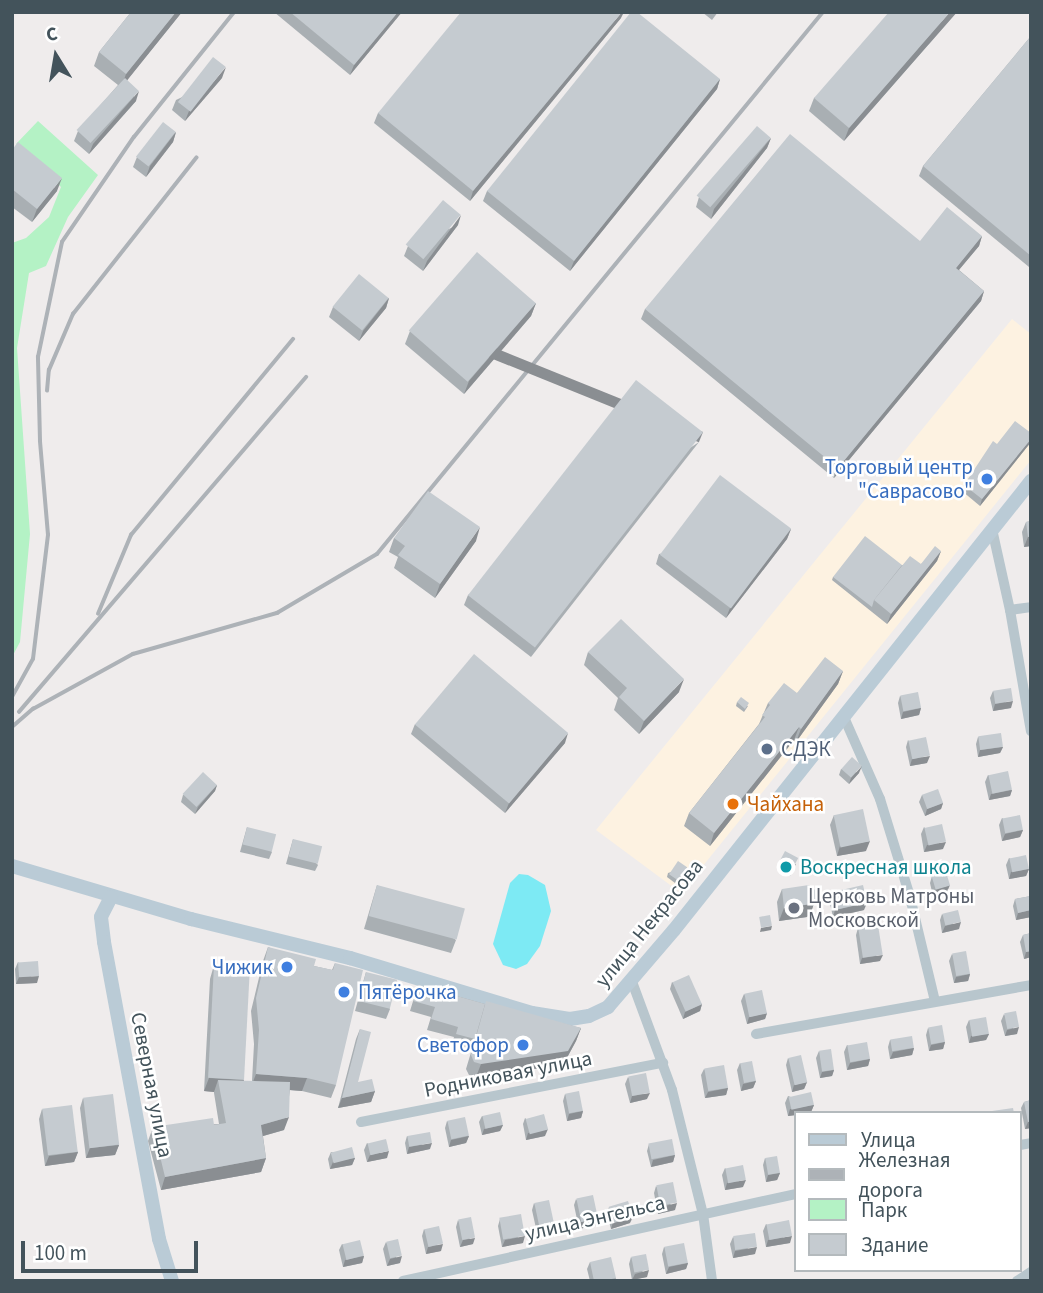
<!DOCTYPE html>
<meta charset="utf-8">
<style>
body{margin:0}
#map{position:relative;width:1043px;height:1293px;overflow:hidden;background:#efecec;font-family:"Source Sans 3",sans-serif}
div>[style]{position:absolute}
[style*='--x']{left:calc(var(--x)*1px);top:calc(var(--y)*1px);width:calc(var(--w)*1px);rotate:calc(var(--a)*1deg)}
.commercial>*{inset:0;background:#fdf2e1}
.green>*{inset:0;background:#b4f2c5}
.water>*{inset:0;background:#7deaf4}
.street>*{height:10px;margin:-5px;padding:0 5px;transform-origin:5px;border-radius:5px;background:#b8c6cd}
.secondary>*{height:14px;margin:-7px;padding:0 7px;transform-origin:7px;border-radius:7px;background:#bacbd6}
.rail>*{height:3.5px;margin:-1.75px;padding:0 1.75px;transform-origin:1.75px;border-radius:1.75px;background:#adb2b7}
.wall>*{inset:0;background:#a9afb3}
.shaded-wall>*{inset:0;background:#8a8e92;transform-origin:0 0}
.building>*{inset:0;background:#c5cbd0;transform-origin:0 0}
.dots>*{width:19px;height:19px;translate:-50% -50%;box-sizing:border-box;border:4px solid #fff;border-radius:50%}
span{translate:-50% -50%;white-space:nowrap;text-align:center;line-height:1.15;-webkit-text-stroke:5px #fff;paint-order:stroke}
.shop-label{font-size:21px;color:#366cbe}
.right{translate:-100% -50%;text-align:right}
.left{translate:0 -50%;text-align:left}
.service-label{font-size:21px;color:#4e5e75}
.food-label{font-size:21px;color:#c56008}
.culture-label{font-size:21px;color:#0d838f}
.worship-label{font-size:21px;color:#5b616d}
.street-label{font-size:21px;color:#43535b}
.frame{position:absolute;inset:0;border:14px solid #43535b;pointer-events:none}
.legend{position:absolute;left:794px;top:1111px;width:228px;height:161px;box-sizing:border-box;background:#fff;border:2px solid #b4babd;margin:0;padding:9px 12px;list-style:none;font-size:21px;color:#43535b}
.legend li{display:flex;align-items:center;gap:14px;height:35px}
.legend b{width:35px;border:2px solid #b4babd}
.north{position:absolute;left:21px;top:21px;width:70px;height:70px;-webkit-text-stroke:5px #fff;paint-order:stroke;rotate:349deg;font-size:19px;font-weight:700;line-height:28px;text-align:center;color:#43535b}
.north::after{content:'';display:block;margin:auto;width:24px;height:32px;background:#43535b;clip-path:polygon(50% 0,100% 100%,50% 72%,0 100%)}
.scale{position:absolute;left:21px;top:1241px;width:177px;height:32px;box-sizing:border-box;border:4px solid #43535b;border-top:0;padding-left:9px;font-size:21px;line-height:24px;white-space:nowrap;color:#43535b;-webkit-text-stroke:5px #fff;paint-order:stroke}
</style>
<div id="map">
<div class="commercial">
<div style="clip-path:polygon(1012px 319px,1031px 334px,1031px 460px,681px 893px,596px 830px)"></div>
</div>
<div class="green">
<div style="clip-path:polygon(38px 121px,98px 175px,68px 217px,46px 266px,29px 273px,17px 348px,30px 534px,20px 642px,12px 657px,12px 243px,26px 238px,49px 217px,61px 187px,16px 144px)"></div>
</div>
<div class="water">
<div style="clip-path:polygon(519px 874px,528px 875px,545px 885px,551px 911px,540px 946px,527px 964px,516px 969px,503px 965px,493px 944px,510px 883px)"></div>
</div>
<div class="street">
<div style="--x:992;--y:529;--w:83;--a:77.5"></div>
<div style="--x:1010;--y:610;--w:123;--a:80.2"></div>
<div style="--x:1010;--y:610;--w:21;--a:-8"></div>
<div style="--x:843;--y:715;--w:92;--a:66.2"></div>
<div style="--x:880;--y:799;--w:98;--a:72.9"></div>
<div style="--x:909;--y:893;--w:111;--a:76.5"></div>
<div style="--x:631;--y:979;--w:118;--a:69.7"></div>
<div style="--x:672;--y:1090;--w:128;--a:76"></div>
<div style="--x:703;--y:1214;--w:68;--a:82.3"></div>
<div style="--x:756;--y:1034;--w:279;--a:-10.1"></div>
<div style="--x:361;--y:1122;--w:308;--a:-11.1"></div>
<div style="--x:1020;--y:1145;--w:11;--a:-10"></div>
<div style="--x:403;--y:1281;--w:403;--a:-12.5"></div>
<div style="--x:1017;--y:1281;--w:17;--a:-33"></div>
</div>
<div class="secondary">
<div style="--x:12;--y:866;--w:187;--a:16.5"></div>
<div style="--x:191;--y:919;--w:164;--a:13.8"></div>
<div style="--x:350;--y:958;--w:190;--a:16.8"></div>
<div style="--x:532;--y:1013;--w:38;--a:9"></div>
<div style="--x:570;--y:1019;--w:19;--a:-9"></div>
<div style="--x:589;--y:1016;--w:21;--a:-25"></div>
<div style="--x:608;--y:1007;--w:101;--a:-49.4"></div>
<div style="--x:674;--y:930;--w:574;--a:-51.51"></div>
<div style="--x:111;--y:897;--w:22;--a:117"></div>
<div style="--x:101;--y:917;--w:25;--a:83"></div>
<div style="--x:104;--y:942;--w:302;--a:79.5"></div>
<div style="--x:159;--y:1239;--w:44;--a:72.8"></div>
</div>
<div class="rail">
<div style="--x:47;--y:391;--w:21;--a:-85"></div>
<div style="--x:49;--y:370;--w:61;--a:-66.8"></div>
<div style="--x:73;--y:314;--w:199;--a:-51.7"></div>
<div style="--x:98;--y:614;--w:86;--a:-67.3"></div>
<div style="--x:131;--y:535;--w:254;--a:-50.4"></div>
<div style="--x:12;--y:697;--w:43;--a:-61.1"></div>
<div style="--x:33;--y:659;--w:125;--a:-83.1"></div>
<div style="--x:48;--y:535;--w:94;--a:-94.9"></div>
<div style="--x:40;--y:441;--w:84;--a:-91.4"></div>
<div style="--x:38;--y:357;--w:117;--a:-78.2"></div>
<div style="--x:62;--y:242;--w:127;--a:-55.6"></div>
<div style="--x:134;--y:137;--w:160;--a:-51.3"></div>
<div style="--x:19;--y:712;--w:441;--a:-49.4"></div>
<div style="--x:12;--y:727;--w:28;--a:-41"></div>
<div style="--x:33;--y:709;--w:114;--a:-28.8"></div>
<div style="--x:133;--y:654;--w:150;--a:-15.9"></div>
<div style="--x:277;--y:613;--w:116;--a:-30.5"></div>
<div style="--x:377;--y:554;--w:702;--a:-50.55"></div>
</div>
<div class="wall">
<div style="clip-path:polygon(131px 12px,182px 12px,127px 80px,136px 101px,89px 154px,74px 141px,78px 131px,118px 85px,94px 66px,99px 52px)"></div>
<div style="clip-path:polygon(274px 12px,402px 12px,350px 75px)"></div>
<div style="clip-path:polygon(702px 12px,718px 12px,712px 20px)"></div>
<div style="clip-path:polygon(957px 12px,844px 141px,809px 111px,814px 98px)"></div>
<div style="clip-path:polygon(621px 18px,470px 201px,374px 123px,378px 113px)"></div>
<div style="clip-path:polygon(1031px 36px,1031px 265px,1029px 267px,919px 176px,923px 166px)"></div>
<div style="clip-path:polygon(222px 78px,185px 121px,172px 110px,176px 100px)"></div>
<div style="clip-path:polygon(720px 79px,717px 89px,570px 271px,483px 201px,487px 191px)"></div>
<div style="clip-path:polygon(176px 132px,173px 142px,146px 177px,133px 167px,137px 157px)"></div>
<div style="clip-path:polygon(771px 138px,767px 148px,711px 219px,696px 207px,699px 197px)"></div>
<div style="clip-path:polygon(12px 150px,57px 191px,32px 222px,12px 207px)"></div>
<div style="clip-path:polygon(458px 225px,423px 271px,404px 256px,408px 246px)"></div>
<div style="clip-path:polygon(982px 236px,979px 246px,959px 270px,984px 291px,981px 301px,834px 478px,641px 319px,645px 309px,920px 241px)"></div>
<div style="clip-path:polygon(389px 298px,386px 308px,359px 341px,329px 317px,333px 307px)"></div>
<div style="clip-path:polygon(536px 303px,531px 316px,464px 394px,405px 344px,410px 331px)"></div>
<div style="clip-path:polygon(1031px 433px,1031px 442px,980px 506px,962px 491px,964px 485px)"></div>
<div style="clip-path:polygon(699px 442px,531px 657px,464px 605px,468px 595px)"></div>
<div style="clip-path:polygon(1031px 521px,1031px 546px,1024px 547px,1022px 532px,1026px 522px)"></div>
<div style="clip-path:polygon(791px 529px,787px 539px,726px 618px,656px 564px,659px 554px)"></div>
<div style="clip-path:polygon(394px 538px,476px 541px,435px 598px,394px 568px,398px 557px,389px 552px)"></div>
<div style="clip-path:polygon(941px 551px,937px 561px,887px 624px,832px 580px,833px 577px,902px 565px,921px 564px)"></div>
<div style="clip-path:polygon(588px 652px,679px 692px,639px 734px,614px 710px,618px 698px,584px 665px)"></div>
<div style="clip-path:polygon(843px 671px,838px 684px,796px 742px,794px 740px,710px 846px,684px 826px,689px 813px,759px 724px,768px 703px,797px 693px)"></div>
<div style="clip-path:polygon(993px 691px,1011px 708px,993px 711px,990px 698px)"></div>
<div style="clip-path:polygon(900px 696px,921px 708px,919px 715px,901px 719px,898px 703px)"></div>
<div style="clip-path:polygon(737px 702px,748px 706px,744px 712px,736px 706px)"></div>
<div style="clip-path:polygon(415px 724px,565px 743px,505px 813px,411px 734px)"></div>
<div style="clip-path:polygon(978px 737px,1003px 747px,1000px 753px,978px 757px,976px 744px)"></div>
<div style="clip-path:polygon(908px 740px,927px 763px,910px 766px,906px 747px)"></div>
<div style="clip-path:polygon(841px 769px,859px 773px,849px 784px,839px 775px)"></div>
<div style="clip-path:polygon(988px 775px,1012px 790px,1010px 796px,989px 800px,985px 782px)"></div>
<div style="clip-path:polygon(217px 785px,215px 791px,195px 814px,181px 802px,183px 795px)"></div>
<div style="clip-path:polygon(922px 795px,943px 803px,941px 809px,925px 816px,919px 802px)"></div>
<div style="clip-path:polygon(834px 815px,866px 851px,837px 856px,830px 825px)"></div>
<div style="clip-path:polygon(1002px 818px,1023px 830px,1020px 837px,1002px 841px,999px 825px)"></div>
<div style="clip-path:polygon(247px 827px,272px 852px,269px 859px,240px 852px)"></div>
<div style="clip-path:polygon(924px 827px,943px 849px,924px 852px,921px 834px)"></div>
<div style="clip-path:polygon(293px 839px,318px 865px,315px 871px,286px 864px)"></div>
<div style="clip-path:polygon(1009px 858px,1029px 869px,1026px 876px,1009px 879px,1006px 865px)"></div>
<div style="clip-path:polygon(779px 862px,796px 864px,790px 876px,777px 869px)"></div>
<div style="clip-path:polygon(687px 867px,685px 871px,675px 883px,667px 877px,668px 873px)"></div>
<div style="clip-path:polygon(932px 876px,947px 892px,933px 896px,930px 883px)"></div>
<div style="clip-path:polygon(377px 885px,456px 940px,451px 953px,364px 929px)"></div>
<div style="clip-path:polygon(782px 889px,816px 898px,811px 912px,807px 917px,779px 921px,777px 902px)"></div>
<div style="clip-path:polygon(831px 892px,864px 910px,833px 917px,829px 899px)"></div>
<div style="clip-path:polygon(1031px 896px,1031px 917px,1016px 920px,1013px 906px,1015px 899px)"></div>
<div style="clip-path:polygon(942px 914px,959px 929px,942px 933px,940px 920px)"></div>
<div style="clip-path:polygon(858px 928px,880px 961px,860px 964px,856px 935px)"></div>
<div style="clip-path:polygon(1031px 933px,1031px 957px,1024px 959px,1020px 942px,1023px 935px)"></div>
<div style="clip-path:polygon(268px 947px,314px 966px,332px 970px,335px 963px,336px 1085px,331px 1098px,302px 1091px,290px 1090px,284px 1130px,263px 1136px,266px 1158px,261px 1172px,161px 1190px,148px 1141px,153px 1127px,219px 1124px,214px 1093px,214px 1092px,204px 1091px,210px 979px,214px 965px,244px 1081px,252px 1081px,254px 1044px,251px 1011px,263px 961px)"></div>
<div style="clip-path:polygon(952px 954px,970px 974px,968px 981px,954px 983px,949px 961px)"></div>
<div style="clip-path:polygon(18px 962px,37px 983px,16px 984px,15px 969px)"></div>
<div style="clip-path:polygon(366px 972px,390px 1009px,386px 1019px,355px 1011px)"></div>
<div style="clip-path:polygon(672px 982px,702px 1004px,700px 1011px,683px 1019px,670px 989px)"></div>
<div style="clip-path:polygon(418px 985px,485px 1004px,581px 1028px,576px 1041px,563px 1065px,476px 1077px,469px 1075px,466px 1069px,472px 1049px,452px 1044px,454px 1037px,427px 1030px,431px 1017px,410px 1011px)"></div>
<div style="clip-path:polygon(744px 994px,767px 1013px,765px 1019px,747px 1024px,741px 1001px)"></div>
<div style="clip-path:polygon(1004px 1014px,1017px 1034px,1005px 1036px,1001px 1021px)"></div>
<div style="clip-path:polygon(969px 1020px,989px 1034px,986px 1040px,969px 1043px,966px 1027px)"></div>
<div style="clip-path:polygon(928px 1028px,945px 1042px,943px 1049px,929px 1051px,926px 1035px)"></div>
<div style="clip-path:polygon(360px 1029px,358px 1082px,375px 1091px,371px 1102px,338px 1108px,356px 1039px)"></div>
<div style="clip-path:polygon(890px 1040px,914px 1048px,912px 1055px,890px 1059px,888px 1047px)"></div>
<div style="clip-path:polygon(847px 1045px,870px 1059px,868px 1066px,847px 1070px,844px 1052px)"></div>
<div style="clip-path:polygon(819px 1051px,834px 1070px,832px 1076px,820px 1078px,816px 1058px)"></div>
<div style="clip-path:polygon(788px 1058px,807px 1082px,804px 1089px,792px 1092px,786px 1065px)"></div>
<div style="clip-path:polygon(740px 1063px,756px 1081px,753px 1088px,741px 1091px,737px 1070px)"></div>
<div style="clip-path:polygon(704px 1069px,728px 1088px,726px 1095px,705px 1098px,701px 1075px)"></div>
<div style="clip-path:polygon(628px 1077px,647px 1099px,630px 1103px,625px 1084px)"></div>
<div style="clip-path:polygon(565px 1094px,583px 1111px,581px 1118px,567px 1121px,563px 1101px)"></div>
<div style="clip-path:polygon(788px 1096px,814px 1105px,811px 1112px,796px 1113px,796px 1115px,788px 1116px,785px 1103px)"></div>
<div style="clip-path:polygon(83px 1098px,119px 1145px,115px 1155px,86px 1158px,80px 1108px)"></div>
<div style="clip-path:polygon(1031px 1100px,1031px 1128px,1025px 1129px,1021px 1108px,1024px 1102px)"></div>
<div style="clip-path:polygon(42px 1109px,78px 1152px,74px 1162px,45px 1166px,39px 1119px)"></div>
<div style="clip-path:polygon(482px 1116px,503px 1125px,500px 1131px,482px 1135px,479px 1122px)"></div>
<div style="clip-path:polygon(525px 1118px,545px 1136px,526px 1140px,523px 1124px)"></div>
<div style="clip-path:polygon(447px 1121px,469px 1136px,466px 1143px,449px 1147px,445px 1128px)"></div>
<div style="clip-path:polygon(407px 1136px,430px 1149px,407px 1154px,405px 1143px)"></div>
<div style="clip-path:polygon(367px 1143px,387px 1158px,367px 1162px,364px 1150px)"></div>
<div style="clip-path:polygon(649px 1144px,675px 1155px,673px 1162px,651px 1167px,647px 1151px)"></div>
<div style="clip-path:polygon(331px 1152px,355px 1158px,352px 1165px,330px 1169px,328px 1159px)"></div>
<div style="clip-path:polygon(765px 1158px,780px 1173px,777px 1180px,766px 1182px,763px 1165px)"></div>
<div style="clip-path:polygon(725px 1168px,743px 1187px,725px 1190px,722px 1175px)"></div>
<div style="clip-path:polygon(656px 1186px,675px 1210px,658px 1214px,654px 1193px)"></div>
<div style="clip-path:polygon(576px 1199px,596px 1225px,579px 1229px,574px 1205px)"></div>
<div style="clip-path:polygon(534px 1203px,551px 1230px,537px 1233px,532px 1210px)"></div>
<div style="clip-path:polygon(609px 1207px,630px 1223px,611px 1229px,607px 1214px)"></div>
<div style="clip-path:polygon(500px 1219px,523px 1243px,502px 1247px,498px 1226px)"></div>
<div style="clip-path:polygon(458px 1220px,473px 1244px,460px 1247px,456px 1227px)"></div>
<div style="clip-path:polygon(766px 1224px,790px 1243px,766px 1247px,763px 1231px)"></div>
<div style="clip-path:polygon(424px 1229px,441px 1251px,426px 1254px,422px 1236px)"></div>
<div style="clip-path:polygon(733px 1237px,755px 1254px,733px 1258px,730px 1244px)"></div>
<div style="clip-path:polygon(386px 1242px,400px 1263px,387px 1266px,383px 1249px)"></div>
<div style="clip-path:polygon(342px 1244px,364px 1256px,362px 1263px,343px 1267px,339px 1250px)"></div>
<div style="clip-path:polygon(664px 1247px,688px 1263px,686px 1269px,666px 1274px,662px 1254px)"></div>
<div style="clip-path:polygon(631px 1257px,647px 1277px,632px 1280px,629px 1264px)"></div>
<div style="clip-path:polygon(590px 1262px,616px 1278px,615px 1281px,590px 1281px,587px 1269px)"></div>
</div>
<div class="shaded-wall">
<div style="clip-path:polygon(176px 12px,182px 12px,121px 88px,126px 74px)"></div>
<div style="clip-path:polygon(398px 12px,402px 12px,350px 75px,354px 65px)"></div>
<div style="clip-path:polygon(622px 12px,624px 12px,621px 18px,470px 201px,473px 191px)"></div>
<div style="clip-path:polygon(950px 12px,957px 12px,844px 141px,849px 128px)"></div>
<div style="clip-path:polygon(226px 67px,222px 78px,185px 121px,189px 111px)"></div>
<div style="clip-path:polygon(720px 79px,717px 89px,570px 271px,574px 261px)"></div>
<div style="clip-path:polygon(139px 91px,136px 101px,89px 154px,93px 144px)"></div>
<div style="clip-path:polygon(176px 132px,173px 142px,146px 177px,150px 166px)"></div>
<div style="clip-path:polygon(771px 138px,767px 148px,711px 219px,714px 209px)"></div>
<div style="clip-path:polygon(62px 178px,57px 191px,32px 222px,37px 209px)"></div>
<div style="clip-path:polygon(461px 215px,458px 225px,423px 271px,427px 261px)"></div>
<div style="clip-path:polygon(982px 236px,979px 246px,952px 278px,956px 268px)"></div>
<div style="clip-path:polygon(984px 291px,981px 301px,834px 478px,838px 468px)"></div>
<div style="clip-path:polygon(389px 298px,386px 308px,359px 341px,363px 331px)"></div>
<div style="clip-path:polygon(536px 303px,531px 316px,464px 394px,469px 381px)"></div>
<div style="left:703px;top:432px;width:11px;height:273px;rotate:112deg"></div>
<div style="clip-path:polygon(1031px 439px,1031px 442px,980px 506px,982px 499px)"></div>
<div style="clip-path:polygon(480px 527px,476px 541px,435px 598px,440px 584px)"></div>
<div style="clip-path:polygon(791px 529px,787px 539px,726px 618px,730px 608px)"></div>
<div style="clip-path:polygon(1031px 536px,1031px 546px,1024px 547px,1028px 537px)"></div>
<div style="clip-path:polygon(941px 551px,937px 561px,887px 624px,891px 614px)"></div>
<div style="clip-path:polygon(843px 671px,838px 684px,796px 742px,801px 729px)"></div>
<div style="clip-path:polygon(684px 679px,679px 692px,639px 734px,644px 721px)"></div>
<div style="clip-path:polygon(1013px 701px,1011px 708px,993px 711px,995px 704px)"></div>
<div style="clip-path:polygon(921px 708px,919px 715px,901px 719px,903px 712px)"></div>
<div style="clip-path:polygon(799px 727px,794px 740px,710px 846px,714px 833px)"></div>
<div style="clip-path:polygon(568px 733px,565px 743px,505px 813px,509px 803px)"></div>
<div style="clip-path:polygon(1003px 747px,1000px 753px,978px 757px,980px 750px)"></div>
<div style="clip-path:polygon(930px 756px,927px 763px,910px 766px,912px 759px)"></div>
<div style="clip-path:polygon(862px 766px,859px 773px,849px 784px,851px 778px)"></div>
<div style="clip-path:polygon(217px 785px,215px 791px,195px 814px,198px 807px)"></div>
<div style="clip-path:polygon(1012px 790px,1010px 796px,989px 800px,991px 794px)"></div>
<div style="clip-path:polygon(943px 803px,941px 809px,925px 816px,927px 809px)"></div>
<div style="clip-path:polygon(1023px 830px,1020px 837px,1002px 841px,1005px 834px)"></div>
<div style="clip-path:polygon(870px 841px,866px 851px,837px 856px,840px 846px)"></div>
<div style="clip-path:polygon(946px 842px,943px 849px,924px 852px,927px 845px)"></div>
<div style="clip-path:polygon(1029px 869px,1026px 876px,1009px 879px,1011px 872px)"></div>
<div style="clip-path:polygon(950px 885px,947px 892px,933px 896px,936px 889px)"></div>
<div style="clip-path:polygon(816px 898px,811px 912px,807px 917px,779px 921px,784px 908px)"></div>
<div style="clip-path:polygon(867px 903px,864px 910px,833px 917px,835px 910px)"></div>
<div style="clip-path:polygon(1031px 910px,1031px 917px,1016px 920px,1018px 913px)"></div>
<div style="clip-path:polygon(961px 922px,959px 929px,942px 933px,945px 926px)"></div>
<div style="clip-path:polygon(772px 926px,771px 930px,760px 932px,761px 928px)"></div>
<div style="clip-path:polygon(1031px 951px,1031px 957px,1024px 959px,1026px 952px)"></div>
<div style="clip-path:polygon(883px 955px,880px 961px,860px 964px,862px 958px)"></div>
<div style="clip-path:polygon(970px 974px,968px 981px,954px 983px,956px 977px)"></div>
<div style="clip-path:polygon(39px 976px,37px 983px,16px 984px,19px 977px)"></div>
<div style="clip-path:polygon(702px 1004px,700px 1011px,683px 1019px,685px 1012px)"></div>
<div style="clip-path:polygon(767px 1013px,765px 1019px,747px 1024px,749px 1017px)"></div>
<div style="clip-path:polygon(1019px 1027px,1017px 1034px,1005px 1036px,1007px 1030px)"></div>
<div style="clip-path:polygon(581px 1028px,576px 1041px,563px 1065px,476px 1077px,481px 1064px)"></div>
<div style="clip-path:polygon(989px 1034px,986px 1040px,969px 1043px,971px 1036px)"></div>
<div style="clip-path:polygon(945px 1042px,943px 1049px,929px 1051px,931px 1045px)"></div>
<div style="clip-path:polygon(914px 1048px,912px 1055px,890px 1059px,893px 1052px)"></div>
<div style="clip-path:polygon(870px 1059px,868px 1066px,847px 1070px,850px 1063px)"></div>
<div style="clip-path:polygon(834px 1070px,832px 1076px,820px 1078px,822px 1072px)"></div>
<div style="clip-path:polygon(256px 1074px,307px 1078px,302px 1091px,251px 1087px)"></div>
<div style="clip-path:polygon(209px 1078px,244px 1080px,239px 1093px,218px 1080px,214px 1092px,204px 1091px)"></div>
<div style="clip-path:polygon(756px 1081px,753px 1088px,741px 1091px,743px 1084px)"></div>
<div style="clip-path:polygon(807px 1082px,804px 1089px,792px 1092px,794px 1085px)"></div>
<div style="clip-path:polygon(728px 1088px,726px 1095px,705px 1098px,708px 1092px)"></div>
<div style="clip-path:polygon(375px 1091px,371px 1102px,338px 1108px,342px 1098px)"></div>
<div style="clip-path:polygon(650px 1093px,647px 1099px,630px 1103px,632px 1096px)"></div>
<div style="clip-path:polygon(814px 1105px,811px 1112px,796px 1113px,796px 1115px,788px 1116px,790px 1109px)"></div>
<div style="clip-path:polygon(583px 1111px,581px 1118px,567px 1121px,569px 1114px)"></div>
<div style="clip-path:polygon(289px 1117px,284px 1130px,256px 1138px,261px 1125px)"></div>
<div style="clip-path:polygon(1031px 1121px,1031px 1128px,1025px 1129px,1028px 1122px)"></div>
<div style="clip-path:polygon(503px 1125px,500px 1131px,482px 1135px,484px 1129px)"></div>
<div style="clip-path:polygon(548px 1129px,545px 1136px,526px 1140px,528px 1133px)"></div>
<div style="clip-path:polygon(469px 1136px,466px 1143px,449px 1147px,451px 1140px)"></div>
<div style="clip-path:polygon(432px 1143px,430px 1149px,407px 1154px,409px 1147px)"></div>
<div style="clip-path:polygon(119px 1145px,115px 1155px,86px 1158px,90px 1148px)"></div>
<div style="clip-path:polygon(389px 1151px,387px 1158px,367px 1162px,370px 1155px)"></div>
<div style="clip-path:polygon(78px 1152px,74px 1162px,45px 1166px,49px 1156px)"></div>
<div style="clip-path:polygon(675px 1155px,673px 1162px,651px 1167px,653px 1160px)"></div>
<div style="clip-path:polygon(266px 1158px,261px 1172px,161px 1190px,165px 1177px)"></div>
<div style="clip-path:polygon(355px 1158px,352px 1165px,330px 1169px,333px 1162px)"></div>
<div style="clip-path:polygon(780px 1173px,777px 1180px,766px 1182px,768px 1175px)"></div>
<div style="clip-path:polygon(746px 1180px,743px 1187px,725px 1190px,727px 1183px)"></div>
<div style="clip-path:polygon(677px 1203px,675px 1210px,658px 1214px,661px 1207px)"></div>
<div style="clip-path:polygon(633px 1217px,630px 1223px,611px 1229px,613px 1222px)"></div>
<div style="clip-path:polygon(598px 1218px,596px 1225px,579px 1229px,581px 1222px)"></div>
<div style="clip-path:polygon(554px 1223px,551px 1230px,537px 1233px,539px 1227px)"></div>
<div style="clip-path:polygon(525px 1236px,523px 1243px,502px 1247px,505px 1240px)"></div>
<div style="clip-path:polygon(792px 1236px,790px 1243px,766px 1247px,768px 1240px)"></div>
<div style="clip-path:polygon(475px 1238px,473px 1244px,460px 1247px,463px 1240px)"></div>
<div style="clip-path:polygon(443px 1244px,441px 1251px,426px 1254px,428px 1247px)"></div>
<div style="clip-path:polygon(757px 1247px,755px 1254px,733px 1258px,735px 1251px)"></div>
<div style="clip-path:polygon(364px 1256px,362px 1263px,343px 1267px,345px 1260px)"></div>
<div style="clip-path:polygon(402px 1256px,400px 1263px,387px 1266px,390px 1259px)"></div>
<div style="clip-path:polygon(688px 1263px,686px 1269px,666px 1274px,669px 1267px)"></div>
<div style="clip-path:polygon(649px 1270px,647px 1277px,632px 1280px,635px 1274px)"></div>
</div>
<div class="building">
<div style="clip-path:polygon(131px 12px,176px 12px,126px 74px,99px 52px)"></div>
<div style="clip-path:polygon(290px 12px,398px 12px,354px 65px)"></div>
<div style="clip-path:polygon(461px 12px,622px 12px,473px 191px,378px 113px)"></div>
<div style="clip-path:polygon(631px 12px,637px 12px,720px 79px,574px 261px,487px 191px)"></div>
<div style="clip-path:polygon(889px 12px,950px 12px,849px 128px,814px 98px)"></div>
<div style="clip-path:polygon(1031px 36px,1031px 256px,923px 166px)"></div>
<div style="left:213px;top:57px;width:16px;height:57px;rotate:38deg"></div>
<div style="left:125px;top:78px;width:19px;height:71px;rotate:43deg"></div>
<div style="left:163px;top:122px;width:16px;height:44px;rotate:38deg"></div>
<div style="left:757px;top:126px;width:18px;height:92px;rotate:41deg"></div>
<div style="clip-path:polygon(790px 134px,920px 241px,947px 207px,982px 236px,956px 268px,984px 291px,838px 468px,645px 309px)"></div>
<div style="clip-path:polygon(18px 142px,62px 178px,37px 209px,12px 189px,12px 150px)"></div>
<div style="left:443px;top:200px;width:23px;height:58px;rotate:40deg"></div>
<div style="left:477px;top:252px;width:78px;height:104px;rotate:41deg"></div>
<div style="left:359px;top:274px;width:38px;height:42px;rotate:39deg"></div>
<div style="left:636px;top:380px;width:85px;height:273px;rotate:38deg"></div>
<div style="clip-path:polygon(1015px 421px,1031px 433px,1031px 439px,982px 499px,964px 485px,993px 441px,997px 444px)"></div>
<div style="left:720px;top:475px;width:89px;height:100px;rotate:37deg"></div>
<div style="clip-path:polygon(428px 491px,480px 527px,440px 584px,398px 555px,405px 546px,394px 538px)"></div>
<div style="clip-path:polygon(1031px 521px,1031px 536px,1028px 537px,1026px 522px)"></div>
<div style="clip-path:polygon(865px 536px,902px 565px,874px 600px,872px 607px,833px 577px)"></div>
<div style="clip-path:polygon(935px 546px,941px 551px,891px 614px,874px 600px,910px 556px,921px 564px)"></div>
<div style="clip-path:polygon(621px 619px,684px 679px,644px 721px,619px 697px,627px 688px,588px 652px)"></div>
<div style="left:474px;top:654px;width:123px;height:92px;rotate:40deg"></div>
<div style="clip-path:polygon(825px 657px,843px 671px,801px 729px,799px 727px,714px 833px,689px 813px,765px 717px,762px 715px,770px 705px,768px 703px,784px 683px,797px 693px)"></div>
<div style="left:1011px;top:688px;width:13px;height:18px;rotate:81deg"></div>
<div style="left:918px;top:692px;width:16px;height:18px;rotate:79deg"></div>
<div style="clip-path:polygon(741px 697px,749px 703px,745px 709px,737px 702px)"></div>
<div style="left:1001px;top:733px;width:14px;height:23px;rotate:82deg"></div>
<div style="left:926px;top:737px;width:19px;height:18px;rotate:78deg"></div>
<div style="left:852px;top:757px;width:13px;height:16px;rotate:42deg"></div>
<div style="left:1008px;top:771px;width:19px;height:20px;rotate:78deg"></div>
<div style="left:203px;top:772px;width:19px;height:30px;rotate:43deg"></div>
<div style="left:938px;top:789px;width:15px;height:17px;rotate:70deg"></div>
<div style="left:863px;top:809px;width:33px;height:30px;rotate:78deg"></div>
<div style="left:1020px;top:815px;width:15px;height:18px;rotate:79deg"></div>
<div style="left:942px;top:824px;width:18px;height:18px;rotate:77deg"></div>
<div style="left:247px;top:827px;width:30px;height:18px;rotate:14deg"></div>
<div style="left:293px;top:839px;width:30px;height:18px;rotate:14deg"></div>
<div style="left:785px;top:851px;width:15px;height:13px;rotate:28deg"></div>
<div style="left:1026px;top:855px;width:14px;height:17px;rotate:78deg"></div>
<div style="left:678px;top:861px;width:11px;height:16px;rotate:34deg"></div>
<div style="left:946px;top:872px;width:14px;height:15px;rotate:73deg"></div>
<div style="left:377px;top:885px;width:91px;height:32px;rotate:15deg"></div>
<div style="clip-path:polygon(809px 885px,815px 890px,816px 898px,812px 904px,784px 908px,782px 889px)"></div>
<div style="left:863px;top:885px;width:18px;height:33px;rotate:77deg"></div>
<div style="clip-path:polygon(1031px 896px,1031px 910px,1018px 913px,1015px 899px)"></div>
<div style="left:958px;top:910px;width:12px;height:16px;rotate:76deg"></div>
<div style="left:770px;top:915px;width:11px;height:11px;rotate:80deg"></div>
<div style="left:878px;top:925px;width:30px;height:20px;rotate:81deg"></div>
<div style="clip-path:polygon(1031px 933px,1031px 951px,1026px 952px,1023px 935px)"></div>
<div style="clip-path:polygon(268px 947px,316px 959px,314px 966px,333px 970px,335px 963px,363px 970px,336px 1085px,307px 1078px,256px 1074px,259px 1030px,256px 998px)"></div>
<div style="left:966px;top:951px;width:23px;height:14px;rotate:80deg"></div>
<div style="left:38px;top:961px;width:15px;height:20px;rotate:86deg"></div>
<div style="left:214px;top:965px;width:36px;height:113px;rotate:3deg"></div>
<div style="left:366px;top:972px;width:32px;height:30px;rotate:14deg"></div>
<div style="left:689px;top:975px;width:32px;height:18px;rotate:66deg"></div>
<div style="clip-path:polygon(418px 985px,485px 1004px,475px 1039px,456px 1034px,458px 1027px,431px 1019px,435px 1007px,413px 1001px)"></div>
<div style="left:762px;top:990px;width:24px;height:18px;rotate:78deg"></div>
<div style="clip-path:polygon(486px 1001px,581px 1028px,568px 1051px,481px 1064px,474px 1062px,471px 1055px)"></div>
<div style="left:1016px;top:1011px;width:16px;height:12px;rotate:79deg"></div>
<div style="left:986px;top:1017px;width:17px;height:17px;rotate:80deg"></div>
<div style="left:942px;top:1025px;width:17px;height:14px;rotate:80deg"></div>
<div style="clip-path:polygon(360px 1029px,371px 1032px,358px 1082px,372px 1079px,375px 1091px,342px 1098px)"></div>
<div style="left:912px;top:1036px;width:12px;height:22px;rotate:81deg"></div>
<div style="left:867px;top:1042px;width:17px;height:20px;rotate:80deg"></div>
<div style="left:831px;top:1049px;width:21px;height:12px;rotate:82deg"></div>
<div style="left:801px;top:1055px;width:28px;height:13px;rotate:77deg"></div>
<div style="left:752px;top:1061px;width:20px;height:12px;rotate:79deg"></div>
<div style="left:724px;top:1065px;width:23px;height:20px;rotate:80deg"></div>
<div style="left:646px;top:1073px;width:20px;height:18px;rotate:79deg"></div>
<div style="clip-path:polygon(218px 1080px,290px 1082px,289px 1117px,261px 1125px,266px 1158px,165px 1177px,153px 1127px,213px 1118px,214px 1125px,226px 1123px)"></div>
<div style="left:579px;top:1091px;width:20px;height:14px;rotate:79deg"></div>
<div style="left:811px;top:1092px;width:13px;height:23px;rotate:77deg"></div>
<div style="left:113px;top:1094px;width:51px;height:30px;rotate:83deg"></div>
<div style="clip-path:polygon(1031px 1100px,1031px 1121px,1028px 1122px,1024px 1102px)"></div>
<div style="left:72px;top:1105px;width:47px;height:30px;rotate:83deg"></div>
<div style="clip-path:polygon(1013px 1108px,1014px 1113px,992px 1113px,992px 1111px)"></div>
<div style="left:500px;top:1112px;width:13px;height:18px;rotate:77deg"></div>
<div style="left:544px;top:1114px;width:16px;height:19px;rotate:75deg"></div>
<div style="left:465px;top:1117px;width:19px;height:18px;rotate:78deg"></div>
<div style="left:430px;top:1132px;width:11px;height:23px;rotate:80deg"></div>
<div style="left:386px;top:1139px;width:12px;height:19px;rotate:76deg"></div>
<div style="left:672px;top:1139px;width:16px;height:24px;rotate:79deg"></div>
<div style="left:352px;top:1147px;width:11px;height:22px;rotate:75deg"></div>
<div style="left:777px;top:1156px;width:17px;height:12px;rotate:80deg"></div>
<div style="left:743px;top:1165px;width:15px;height:18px;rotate:79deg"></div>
<div style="left:673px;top:1182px;width:21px;height:17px;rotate:79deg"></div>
<div style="left:593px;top:1195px;width:24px;height:17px;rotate:78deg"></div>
<div style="left:549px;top:1200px;width:24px;height:15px;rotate:78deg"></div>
<div style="left:628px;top:1201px;width:17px;height:20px;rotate:73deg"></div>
<div style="left:521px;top:1214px;width:22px;height:22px;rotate:80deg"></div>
<div style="left:471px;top:1217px;width:21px;height:13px;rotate:79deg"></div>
<div style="left:789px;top:1220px;width:16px;height:23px;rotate:79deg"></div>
<div style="left:439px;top:1226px;width:18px;height:15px;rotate:77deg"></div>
<div style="left:755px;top:1233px;width:14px;height:22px;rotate:82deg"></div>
<div style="left:398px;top:1239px;width:17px;height:12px;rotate:77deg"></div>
<div style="left:360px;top:1240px;width:16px;height:18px;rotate:76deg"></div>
<div style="left:684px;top:1243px;width:20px;height:20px;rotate:79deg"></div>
<div style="left:646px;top:1254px;width:16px;height:15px;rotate:79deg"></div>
<div style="clip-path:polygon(611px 1257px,616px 1278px,603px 1281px,594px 1281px,590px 1262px)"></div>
</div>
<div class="dots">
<div style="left:987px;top:479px;background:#3f7fe0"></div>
<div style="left:767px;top:749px;background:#5c6f8a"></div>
<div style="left:733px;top:804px;background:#e8710a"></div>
<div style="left:786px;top:867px;background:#0f9aa8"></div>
<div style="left:794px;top:908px;background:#6b7280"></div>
<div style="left:287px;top:967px;background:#3f7fe0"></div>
<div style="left:344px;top:992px;background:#3f7fe0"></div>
<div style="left:523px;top:1045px;background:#3f7fe0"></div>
</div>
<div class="shop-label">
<span class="right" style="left:973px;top:479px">Торговый центр<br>"Саврасово"</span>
<span class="right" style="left:273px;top:967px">Чижик</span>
<span class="left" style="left:358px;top:992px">Пятёрочка</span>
<span class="right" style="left:509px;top:1045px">Светофор</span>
</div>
<div class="service-label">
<span class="left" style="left:781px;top:749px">СДЭК</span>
</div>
<div class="food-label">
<span class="left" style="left:747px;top:804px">Чайхана</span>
</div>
<div class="culture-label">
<span class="left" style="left:800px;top:867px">Воскресная школа</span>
</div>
<div class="worship-label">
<span class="left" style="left:808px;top:908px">Церковь Матроны<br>Московской</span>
</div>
<div class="street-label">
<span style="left:649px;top:923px;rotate:-51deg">улица Некрасова</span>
<span style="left:508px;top:1074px;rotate:-11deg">Родниковая улица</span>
<span style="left:152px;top:1085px;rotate:79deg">Северная улица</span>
<span style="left:595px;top:1218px;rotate:-13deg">улица Энгельса</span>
</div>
<div class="frame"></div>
<ul class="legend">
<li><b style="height:9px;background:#bacbd6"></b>Улица</li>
<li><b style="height:9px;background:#adb2b7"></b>Железная дорога</li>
<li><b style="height:19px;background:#b4f2c5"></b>Парк</li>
<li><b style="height:19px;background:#c5cbd0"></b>Здание</li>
</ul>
<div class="north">С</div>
<div class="scale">100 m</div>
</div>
